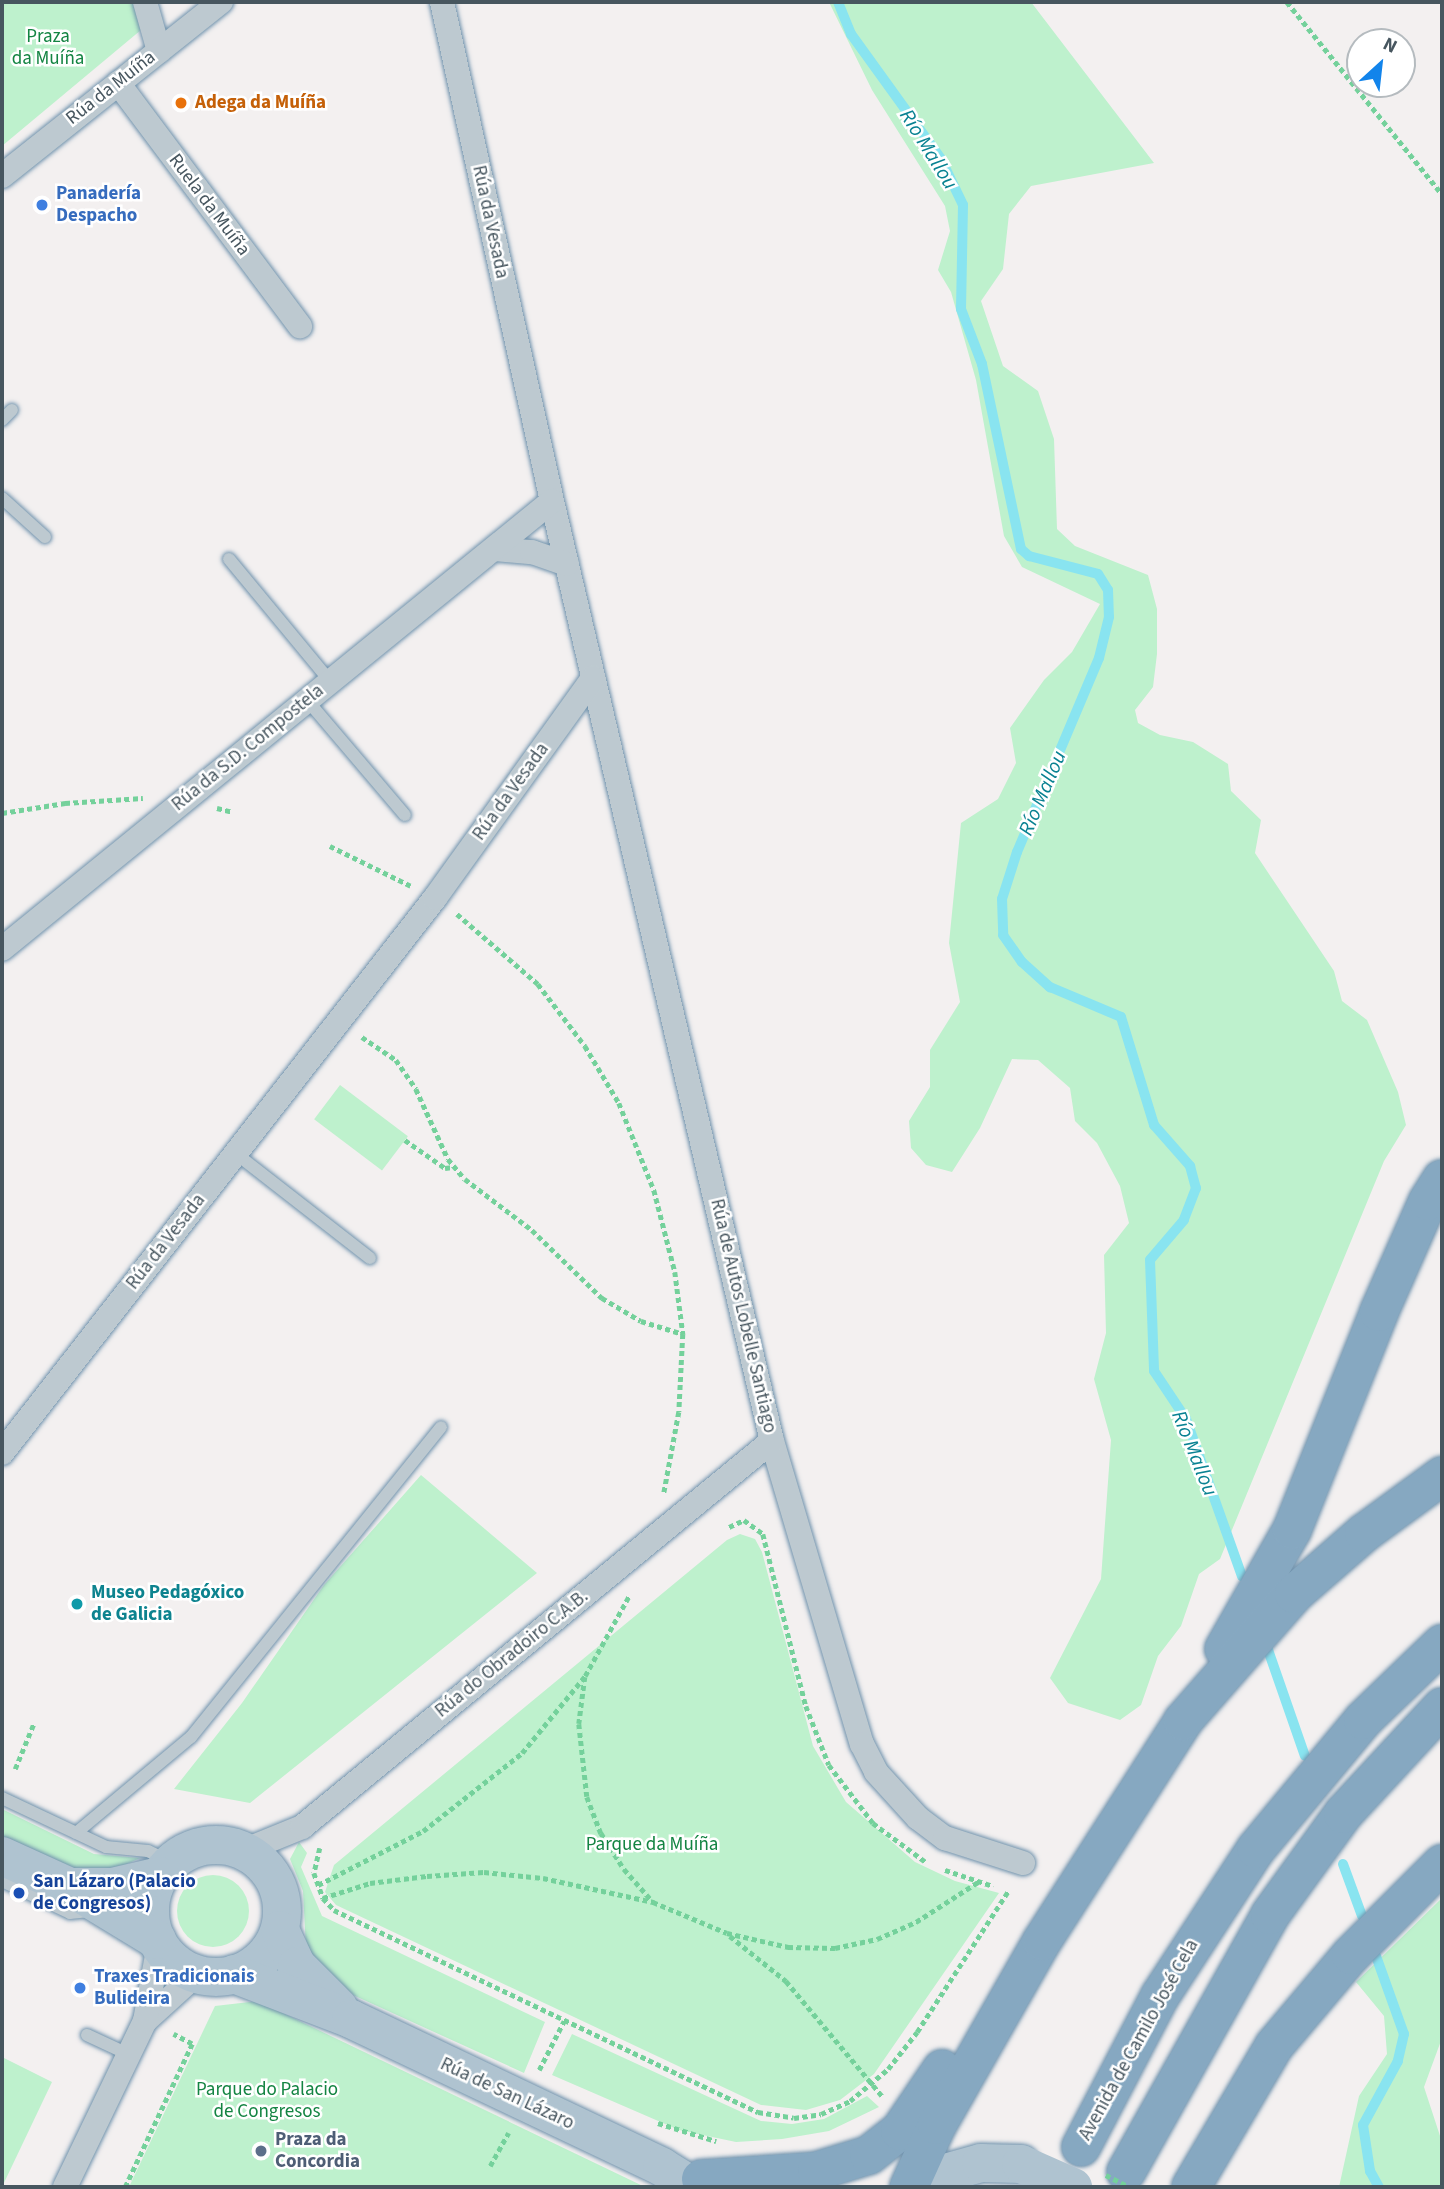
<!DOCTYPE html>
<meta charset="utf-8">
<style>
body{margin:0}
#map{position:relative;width:1444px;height:2189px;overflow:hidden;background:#f3f0f0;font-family:"Source Sans 3",sans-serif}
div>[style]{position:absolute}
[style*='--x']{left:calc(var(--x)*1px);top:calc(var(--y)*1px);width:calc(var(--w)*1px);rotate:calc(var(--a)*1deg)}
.green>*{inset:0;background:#bef1cd;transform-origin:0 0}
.round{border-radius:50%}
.stream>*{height:10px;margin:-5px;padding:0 5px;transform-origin:5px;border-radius:5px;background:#89e4f0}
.path>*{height:4.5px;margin-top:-2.25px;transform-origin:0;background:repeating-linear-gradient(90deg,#74d19b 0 5px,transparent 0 8.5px)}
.roads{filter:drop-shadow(0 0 2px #7193ad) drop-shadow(0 0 2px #7193ad)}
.lane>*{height:12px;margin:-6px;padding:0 6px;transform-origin:6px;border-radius:6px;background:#bdc9d0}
.street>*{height:24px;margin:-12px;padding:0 12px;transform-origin:12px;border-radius:12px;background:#bdc9d0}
.primary>*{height:38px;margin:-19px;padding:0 19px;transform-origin:19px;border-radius:19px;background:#afc3d0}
.primary>.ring{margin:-19px;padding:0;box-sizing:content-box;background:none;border:38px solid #afc3d0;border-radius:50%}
.highway>*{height:38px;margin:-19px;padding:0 19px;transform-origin:19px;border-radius:19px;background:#86a8c1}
.path-bridge>*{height:4.5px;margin-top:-2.25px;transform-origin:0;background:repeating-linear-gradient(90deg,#74d19b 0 5px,transparent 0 8.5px)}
.primary-bridge>*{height:38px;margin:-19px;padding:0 19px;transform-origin:19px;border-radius:19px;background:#afc3d0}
.dots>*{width:19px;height:19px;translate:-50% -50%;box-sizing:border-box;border:4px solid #fff;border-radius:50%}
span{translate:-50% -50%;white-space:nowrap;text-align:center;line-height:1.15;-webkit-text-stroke:5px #fff;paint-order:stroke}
.park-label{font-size:19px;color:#138442}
.street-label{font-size:19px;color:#47565f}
.food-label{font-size:19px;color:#c56008;font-weight:700}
.left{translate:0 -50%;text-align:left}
.shop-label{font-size:19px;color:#366cbe;font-weight:700}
.culture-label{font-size:19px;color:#0d838f;font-weight:700}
.transit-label{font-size:19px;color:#164399;font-weight:700}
.service-label{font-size:19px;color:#4e5e75;font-weight:700}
.water-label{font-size:21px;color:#098292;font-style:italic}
.frame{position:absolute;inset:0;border:4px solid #47565f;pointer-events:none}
.north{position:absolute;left:1346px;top:28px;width:70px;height:70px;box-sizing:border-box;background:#fff;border:2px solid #b5bbbf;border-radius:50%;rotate:27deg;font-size:19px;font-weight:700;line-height:28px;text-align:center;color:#47565f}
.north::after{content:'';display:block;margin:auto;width:24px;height:32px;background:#1284eb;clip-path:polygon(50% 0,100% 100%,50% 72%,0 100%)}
</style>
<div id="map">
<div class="green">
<div style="clip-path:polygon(2px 2px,137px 2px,141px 30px,2px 146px)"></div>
<div style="clip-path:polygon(829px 2px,1031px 2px,1154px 163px,1031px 186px,1009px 214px,1003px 269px,981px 301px,1003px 366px,1038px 391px,1054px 439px,1057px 529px,1075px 546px,1148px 575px,1157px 609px,1157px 654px,1153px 687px,1135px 710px,1138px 723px,1160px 735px,1193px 742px,1228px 764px,1231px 791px,1261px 820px,1255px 853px,1334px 971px,1342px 1001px,1367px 1020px,1398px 1092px,1406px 1125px,1384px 1161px,1220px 1559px,1199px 1574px,1181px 1626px,1158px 1656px,1141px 1705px,1120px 1720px,1068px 1703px,1050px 1678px,1101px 1579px,1111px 1440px,1094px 1379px,1106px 1333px,1104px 1255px,1129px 1223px,1120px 1186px,1097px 1143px,1075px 1121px,1070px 1088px,1038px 1060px,1012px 1059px,980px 1128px,952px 1172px,926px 1165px,911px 1148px,909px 1121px,930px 1087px,930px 1050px,960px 1002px,949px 943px,961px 823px,998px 799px,1016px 763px,1010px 728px,1044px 680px,1072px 652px,1100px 604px,1022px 567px,1004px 536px,976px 380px,951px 292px,938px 270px,950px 231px,945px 206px,872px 90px)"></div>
<div style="left:340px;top:1085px;width:85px;height:43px;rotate:37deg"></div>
<div style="clip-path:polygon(421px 1475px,537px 1573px,250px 1803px,174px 1789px,242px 1703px,324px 1585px)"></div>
<div style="clip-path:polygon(740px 1534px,755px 1539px,762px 1552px,813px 1746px,846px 1802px,915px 1862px,955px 1881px,999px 1893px,874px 2074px,840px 2100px,806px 2110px,761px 2105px,336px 1905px,325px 1892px,334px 1865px,727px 1540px)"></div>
<div style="clip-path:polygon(2px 1809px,94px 1854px,140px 1858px,109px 1872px,79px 1872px,2px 1836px)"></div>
<div style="clip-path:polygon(299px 1842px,307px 1853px,301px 1867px,322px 1916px,545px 2022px,524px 2073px,353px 1995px,306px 1948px,303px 1891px,290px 1859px)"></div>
<div class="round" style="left:177px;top:1875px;width:72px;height:72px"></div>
<div style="clip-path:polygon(1442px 1898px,1442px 2038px,1424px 2087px,1442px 2142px,1442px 2187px,1339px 2187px,1359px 2096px,1387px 2054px,1384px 2016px,1356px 1982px)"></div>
<div style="clip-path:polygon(258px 2001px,645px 2187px,129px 2187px,215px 2006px)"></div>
<div style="clip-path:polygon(572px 2034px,761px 2121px,792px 2124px,824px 2119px,867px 2096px,879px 2107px,829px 2131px,782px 2139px,736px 2142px,679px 2130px,552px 2075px)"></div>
<div style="clip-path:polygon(2px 2057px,52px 2082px,2px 2187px)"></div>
</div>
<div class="stream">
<div style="--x:838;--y:2;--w:35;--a:68"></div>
<div style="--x:851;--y:34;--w:154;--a:54.2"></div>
<div style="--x:941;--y:159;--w:51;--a:64.4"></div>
<div style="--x:963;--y:205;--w:104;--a:91.1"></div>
<div style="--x:961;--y:309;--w:59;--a:69.1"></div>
<div style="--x:982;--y:364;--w:189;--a:78.1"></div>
<div style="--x:1021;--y:549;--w:11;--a:41"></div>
<div style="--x:1029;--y:556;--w:71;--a:14.6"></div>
<div style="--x:1098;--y:574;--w:19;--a:58"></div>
<div style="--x:1108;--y:590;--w:27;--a:88"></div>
<div style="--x:1109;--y:617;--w:42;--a:103.7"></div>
<div style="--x:1099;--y:658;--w:211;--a:112.9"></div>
<div style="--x:1017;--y:852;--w:49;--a:107.7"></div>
<div style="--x:1002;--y:899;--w:36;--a:88"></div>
<div style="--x:1003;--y:935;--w:33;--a:55"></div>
<div style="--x:1022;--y:962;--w:38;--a:42"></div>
<div style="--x:1050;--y:987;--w:77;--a:22.9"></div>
<div style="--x:1121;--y:1017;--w:113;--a:73"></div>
<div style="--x:1154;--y:1125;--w:55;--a:48.7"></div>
<div style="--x:1190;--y:1166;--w:23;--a:75"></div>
<div style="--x:1196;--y:1188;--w:34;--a:111"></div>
<div style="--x:1184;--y:1220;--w:52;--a:130.4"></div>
<div style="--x:1150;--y:1260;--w:111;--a:87.9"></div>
<div style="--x:1154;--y:1371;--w:58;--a:56.3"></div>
<div style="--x:1186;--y:1419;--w:167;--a:70.4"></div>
<div style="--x:1267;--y:1647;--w:115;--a:70.8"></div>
<div style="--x:1343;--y:1864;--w:55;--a:69.9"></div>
<div style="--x:1376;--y:1956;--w:83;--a:70.3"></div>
<div style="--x:1404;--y:2034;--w:28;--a:103"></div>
<div style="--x:1398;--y:2061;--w:73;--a:118.7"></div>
<div style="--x:1363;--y:2125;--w:47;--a:81.3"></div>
<div style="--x:1370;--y:2171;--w:18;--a:61"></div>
</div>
<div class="path">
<div style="--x:1287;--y:2;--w:247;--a:51.1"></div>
<div style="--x:217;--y:808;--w:16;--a:14"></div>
<div style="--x:2;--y:813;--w:64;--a:-9"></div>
<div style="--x:65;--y:803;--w:78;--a:-3.7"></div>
<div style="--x:330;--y:846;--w:90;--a:26.3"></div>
<div style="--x:457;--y:914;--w:107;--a:40.8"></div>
<div style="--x:538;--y:984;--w:78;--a:52.8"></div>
<div style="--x:585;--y:1046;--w:66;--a:59.2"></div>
<div style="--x:619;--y:1103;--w:94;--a:68.1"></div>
<div style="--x:654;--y:1190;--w:85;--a:75.6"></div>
<div style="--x:675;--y:1272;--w:63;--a:82.6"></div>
<div style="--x:683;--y:1334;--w:78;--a:92.9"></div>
<div style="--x:679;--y:1412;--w:82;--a:100.5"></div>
<div style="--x:362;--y:1037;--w:41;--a:34.1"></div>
<div style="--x:396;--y:1060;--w:35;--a:55"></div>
<div style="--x:416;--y:1089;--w:77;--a:65.4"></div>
<div style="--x:448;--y:1159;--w:26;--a:50"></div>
<div style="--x:465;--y:1179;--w:84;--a:37.3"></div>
<div style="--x:532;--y:1230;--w:98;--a:44.2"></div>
<div style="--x:602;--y:1298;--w:45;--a:30.5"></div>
<div style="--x:641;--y:1321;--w:44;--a:17.2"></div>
<div style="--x:405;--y:1140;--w:49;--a:35"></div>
<div style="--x:445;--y:1168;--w:8;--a:-7"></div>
<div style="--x:729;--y:1527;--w:17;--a:-25"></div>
<div style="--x:744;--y:1520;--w:24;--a:36"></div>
<div style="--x:763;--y:1534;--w:177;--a:76"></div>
<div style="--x:806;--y:1706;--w:63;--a:68.7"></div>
<div style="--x:829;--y:1765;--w:73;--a:52.8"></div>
<div style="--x:873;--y:1823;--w:67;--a:36.5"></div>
<div style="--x:585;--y:1677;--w:47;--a:97.3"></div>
<div style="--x:579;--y:1724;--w:73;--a:83.7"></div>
<div style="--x:587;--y:1797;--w:39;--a:69"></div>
<div style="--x:601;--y:1833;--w:43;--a:57.4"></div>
<div style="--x:624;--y:1869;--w:44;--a:48.7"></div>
<div style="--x:15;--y:1769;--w:50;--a:-67.6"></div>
<div style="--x:320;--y:1848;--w:26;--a:103"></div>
<div style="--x:314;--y:1873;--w:27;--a:70"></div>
<div style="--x:323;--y:1898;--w:16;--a:47"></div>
<div style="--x:334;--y:1910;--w:470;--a:25.5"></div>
<div style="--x:758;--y:2112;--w:36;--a:9"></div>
<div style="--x:794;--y:2118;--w:27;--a:-8"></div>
<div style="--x:821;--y:2114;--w:32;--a:-24"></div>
<div style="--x:850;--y:2101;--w:50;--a:-40.1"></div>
<div style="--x:888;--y:2069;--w:47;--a:-51.9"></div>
<div style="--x:917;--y:2032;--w:169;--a:-57.1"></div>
<div style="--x:945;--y:1870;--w:51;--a:18.4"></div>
<div style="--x:318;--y:1885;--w:118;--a:-27.2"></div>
<div style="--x:423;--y:1831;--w:126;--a:-38.2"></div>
<div style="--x:522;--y:1753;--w:99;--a:-50.7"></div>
<div style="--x:585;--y:1676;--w:91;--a:-61.2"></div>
<div style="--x:323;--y:1898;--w:49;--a:-17.7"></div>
<div style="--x:370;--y:1883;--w:57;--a:-7"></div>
<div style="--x:427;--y:1876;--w:57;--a:-4"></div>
<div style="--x:484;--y:1872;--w:59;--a:5.8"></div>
<div style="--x:543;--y:1878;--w:113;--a:12.3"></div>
<div style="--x:653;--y:1902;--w:80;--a:22.7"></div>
<div style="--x:727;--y:1933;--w:63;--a:12.9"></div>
<div style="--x:788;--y:1947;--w:47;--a:1.2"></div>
<div style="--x:835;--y:1948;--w:43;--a:-12.1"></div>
<div style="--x:877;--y:1939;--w:43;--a:-23.6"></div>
<div style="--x:916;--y:1922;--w:74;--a:-32.8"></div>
<div style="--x:730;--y:1936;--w:72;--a:38.8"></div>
<div style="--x:786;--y:1981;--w:151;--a:50.1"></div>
<div style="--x:539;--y:2070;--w:55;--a:-63"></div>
<div style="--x:658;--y:2123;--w:61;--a:17.2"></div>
<div style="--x:490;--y:2166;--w:38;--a:-61"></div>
<div style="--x:125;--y:2187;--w:158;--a:-64.9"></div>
<div style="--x:192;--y:2044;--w:21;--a:-152"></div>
</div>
<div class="roads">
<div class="lane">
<div style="--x:2;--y:420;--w:14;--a:-45"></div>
<div style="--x:2;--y:498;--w:58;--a:42.2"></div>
<div style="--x:229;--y:559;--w:158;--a:50.4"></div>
<div style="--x:307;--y:700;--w:151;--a:49.6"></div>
<div style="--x:235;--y:1153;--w:171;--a:37.9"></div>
<div style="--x:2;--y:1798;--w:115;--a:25.2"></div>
<div style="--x:106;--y:1847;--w:42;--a:5.4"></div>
<div style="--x:148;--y:1851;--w:25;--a:26"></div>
<div style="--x:76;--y:1833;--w:150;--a:-39.9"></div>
<div style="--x:191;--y:1737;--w:398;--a:-51.1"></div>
<div style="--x:2;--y:1881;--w:75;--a:25.2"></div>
<div style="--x:70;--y:1913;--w:19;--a:-6"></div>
<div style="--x:87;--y:2035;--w:45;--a:24.9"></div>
</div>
<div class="street">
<div style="--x:145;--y:2;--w:51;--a:74.1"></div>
<div style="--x:442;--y:2;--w:511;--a:77.57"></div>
<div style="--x:552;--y:501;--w:965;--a:76.83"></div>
<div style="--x:772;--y:1441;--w:316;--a:73.5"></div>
<div style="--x:862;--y:1744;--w:31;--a:63"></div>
<div style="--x:876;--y:1772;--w:62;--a:47.6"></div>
<div style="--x:918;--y:1818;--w:34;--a:37"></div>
<div style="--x:945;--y:1838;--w:82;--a:17.8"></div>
<div style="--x:118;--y:83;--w:304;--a:53.2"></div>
<div style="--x:2;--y:176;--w:280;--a:-38.5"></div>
<div style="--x:495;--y:549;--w:37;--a:5"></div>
<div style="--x:532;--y:552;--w:37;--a:19"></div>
<div style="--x:2;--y:949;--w:709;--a:-39.16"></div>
<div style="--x:2;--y:1453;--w:704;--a:-52.04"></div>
<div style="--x:435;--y:898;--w:271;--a:-54.3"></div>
<div style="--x:243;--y:1851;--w:64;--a:-22.1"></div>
<div style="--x:302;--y:1827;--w:608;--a:-39.4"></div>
<div style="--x:145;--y:2021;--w:72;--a:-42.2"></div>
<div style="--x:65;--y:2187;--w:184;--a:-64.3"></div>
<div style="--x:145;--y:2021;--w:77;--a:-79.6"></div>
</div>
<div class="primary">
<div class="ring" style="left:150px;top:1845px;width:94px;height:94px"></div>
<div style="--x:2;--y:1856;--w:75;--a:24.5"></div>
<div style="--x:70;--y:1887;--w:102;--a:31.3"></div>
<div style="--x:70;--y:1887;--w:42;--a:0"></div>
<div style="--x:112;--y:1887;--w:49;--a:-12.9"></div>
<div style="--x:280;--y:1930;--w:40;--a:65"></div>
<div style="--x:297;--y:1966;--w:59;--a:45"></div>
<div style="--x:234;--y:1974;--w:125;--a:21"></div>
<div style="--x:351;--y:2019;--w:344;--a:25.4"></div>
<div style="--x:662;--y:2167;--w:38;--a:32"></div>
<div style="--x:915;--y:2187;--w:26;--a:-28"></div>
<div style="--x:938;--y:2175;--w:45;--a:-15.6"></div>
<div style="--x:981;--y:2163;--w:40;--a:1.4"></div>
</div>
<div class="highway">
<div style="--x:1224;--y:1649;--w:137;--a:-60.3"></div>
<div style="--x:1292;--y:1530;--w:235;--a:-68.2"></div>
<div style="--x:1379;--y:1312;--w:121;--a:-66.2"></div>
<div style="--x:1428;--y:1201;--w:26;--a:-58"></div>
<div style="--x:1081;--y:2147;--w:170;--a:-62.4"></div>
<div style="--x:1160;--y:1996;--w:176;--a:-56.9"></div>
<div style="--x:1256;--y:1849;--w:168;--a:-50.3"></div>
<div style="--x:1363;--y:1720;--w:110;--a:-43.9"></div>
<div style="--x:1126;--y:2172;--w:295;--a:-60.7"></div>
<div style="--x:1270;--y:1915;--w:125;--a:-54.1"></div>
<div style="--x:1343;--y:1814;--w:146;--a:-47.2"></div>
<div style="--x:701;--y:2179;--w:116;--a:-3.9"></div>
<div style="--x:817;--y:2171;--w:54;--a:-17.1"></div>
<div style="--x:869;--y:2155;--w:39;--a:-38"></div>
<div style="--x:900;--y:2131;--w:75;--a:-55.9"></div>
<div style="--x:909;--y:2187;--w:68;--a:-65.7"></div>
<div style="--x:937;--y:2125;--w:212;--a:-60.3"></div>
<div style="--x:1042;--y:1941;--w:261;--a:-57.3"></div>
<div style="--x:1183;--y:1721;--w:169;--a:-48.8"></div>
<div style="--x:1294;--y:1594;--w:93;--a:-41.1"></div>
<div style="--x:1364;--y:1533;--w:97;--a:-36.2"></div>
<div style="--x:1191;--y:2187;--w:164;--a:-59.5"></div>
<div style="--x:1274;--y:2046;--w:119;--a:-49.8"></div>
<div style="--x:1351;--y:1955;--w:129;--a:-45"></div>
</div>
</div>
<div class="path-bridge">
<div style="--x:1106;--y:2175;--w:27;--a:27"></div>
</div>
<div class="primary-bridge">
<div style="--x:1021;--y:2164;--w:57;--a:23.9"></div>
</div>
<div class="dots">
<div style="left:181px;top:103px;background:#e8710a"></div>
<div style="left:42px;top:205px;background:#3f7fe0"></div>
<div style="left:77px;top:1604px;background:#0f9aa8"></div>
<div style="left:19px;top:1893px;background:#1a4fb4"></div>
<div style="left:80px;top:1988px;background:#3f7fe0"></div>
<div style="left:261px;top:2151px;background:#5c6f8a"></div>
</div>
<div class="park-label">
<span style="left:48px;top:48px">Praza<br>da Muíña</span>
<span style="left:652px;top:1845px">Parque da Muíña</span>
<span style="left:267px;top:2101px">Parque do Palacio<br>de Congresos</span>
</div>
<div class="street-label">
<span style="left:111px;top:88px;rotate:-38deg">Rúa da Muíña</span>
<span style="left:209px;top:205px;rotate:53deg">Ruela da Muíña</span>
<span style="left:490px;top:222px;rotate:78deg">Rúa da Vesada</span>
<span style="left:248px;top:748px;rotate:-39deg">Rúa da S.D. Compostela</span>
<span style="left:511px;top:792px;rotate:-54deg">Rúa da Vesada</span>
<span style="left:166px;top:1242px;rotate:-52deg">Rúa da Vesada</span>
<span style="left:743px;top:1316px;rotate:77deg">Rúa de Autos Lobelle Santiago</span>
<span style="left:512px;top:1654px;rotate:-39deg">Rúa do Obradoiro C.A.B.</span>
<span style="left:1139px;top:2040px;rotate:-61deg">Avenida de Camilo José Cela</span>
<span style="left:507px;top:2094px;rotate:25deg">Rúa de San Lázaro</span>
</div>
<div class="food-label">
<span class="left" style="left:195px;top:103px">Adega da Muíña</span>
</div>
<div class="shop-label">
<span class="left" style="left:56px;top:205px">Panadería<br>Despacho</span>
<span class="left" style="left:94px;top:1988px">Traxes Tradicionais<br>Bulideira</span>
</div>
<div class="culture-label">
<span class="left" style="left:91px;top:1604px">Museo Pedagóxico<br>de Galicia</span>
</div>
<div class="transit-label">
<span class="left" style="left:33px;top:1893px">San Lázaro (Palacio<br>de Congresos)</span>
</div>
<div class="service-label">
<span class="left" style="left:275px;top:2151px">Praza da<br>Concordia</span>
</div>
<div class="water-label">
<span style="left:929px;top:149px;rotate:58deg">Río Mallou</span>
<span style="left:1042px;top:793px;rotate:-67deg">Río Mallou</span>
<span style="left:1195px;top:1453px;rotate:68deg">Río Mallou</span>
</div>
<div class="frame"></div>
<div class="north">N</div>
</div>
